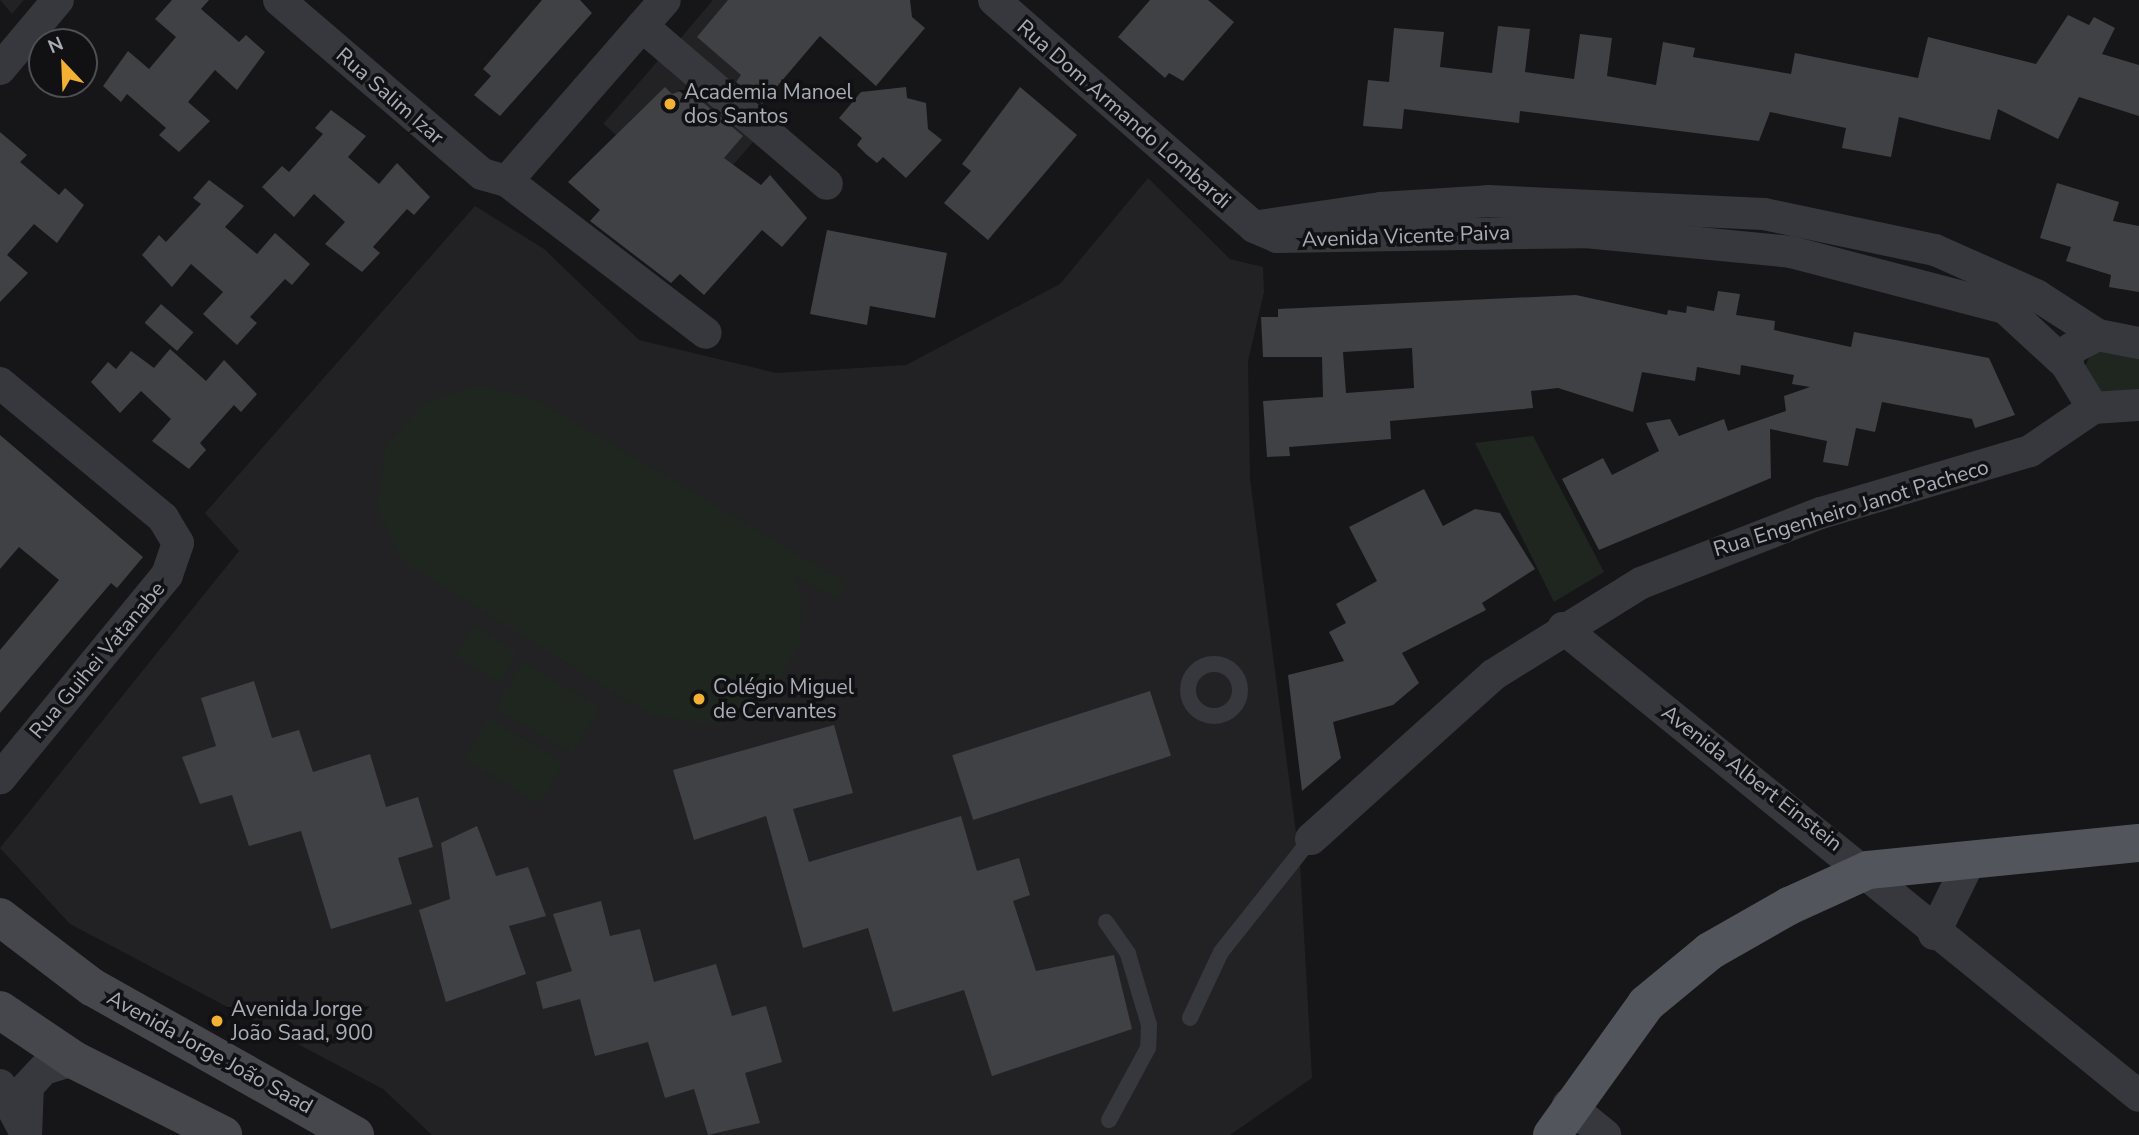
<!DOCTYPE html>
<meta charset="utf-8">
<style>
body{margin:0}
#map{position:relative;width:2139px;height:1135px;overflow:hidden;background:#161618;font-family:"Nunito Sans",sans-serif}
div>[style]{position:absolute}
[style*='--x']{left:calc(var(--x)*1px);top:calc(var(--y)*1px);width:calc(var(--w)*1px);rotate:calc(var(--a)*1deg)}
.built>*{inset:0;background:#222225;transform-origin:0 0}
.green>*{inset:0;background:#1e261f;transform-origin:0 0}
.building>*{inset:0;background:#404145;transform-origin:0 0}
.service>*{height:16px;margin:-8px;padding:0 8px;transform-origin:8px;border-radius:8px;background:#37383d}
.service>.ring{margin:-8px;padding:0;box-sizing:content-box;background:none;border:16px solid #37383d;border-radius:50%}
.minor>*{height:32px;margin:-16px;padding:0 16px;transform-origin:16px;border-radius:16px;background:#37383d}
.secondary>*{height:38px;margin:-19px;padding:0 19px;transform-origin:19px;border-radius:19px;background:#45474d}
.primary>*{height:38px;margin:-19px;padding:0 19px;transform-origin:19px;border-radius:19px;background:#53555c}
.dots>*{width:19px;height:19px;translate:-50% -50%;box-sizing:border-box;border:4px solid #111113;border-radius:50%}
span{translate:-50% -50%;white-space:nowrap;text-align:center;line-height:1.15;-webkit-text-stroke:7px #111113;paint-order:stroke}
.poi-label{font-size:21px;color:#a8adb8}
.left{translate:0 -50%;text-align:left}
.street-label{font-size:21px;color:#a8adb8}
.north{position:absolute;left:28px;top:28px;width:70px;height:70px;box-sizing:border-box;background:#111113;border:2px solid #4d4f55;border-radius:50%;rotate:337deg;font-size:19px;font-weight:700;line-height:28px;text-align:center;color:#a8adb8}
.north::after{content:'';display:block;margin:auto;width:24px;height:32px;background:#f2b134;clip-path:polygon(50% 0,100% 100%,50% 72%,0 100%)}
</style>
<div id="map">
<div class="built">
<div style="clip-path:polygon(0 0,24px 0,12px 14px)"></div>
<div style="clip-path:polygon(713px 0,766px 0,789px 20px,732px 86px,679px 40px)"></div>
<div style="left:663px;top:55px;width:125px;height:91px;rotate:41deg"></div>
<div style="clip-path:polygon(1148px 178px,1230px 259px,1263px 267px,1264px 292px,1248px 361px,1250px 479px,1300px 863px,1312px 1078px,1230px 1135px,432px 1135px,383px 1089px,70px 924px,0 848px,239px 551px,205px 513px,475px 206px,544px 249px,639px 340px,776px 373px,906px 365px,1060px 284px)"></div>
</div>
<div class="green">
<div style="clip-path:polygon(2092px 351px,2139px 353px,2139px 396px,2101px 397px,2084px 369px)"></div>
<div style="clip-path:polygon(479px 385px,536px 399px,847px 583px,836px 599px,794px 575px,802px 600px,801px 642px,770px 696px,714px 724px,652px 716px,402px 561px,377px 507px,385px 449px,422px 404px)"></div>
<div style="clip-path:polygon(1533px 436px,1604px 572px,1554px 602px,1475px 443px)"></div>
<div style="left:473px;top:626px;width:52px;height:35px;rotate:31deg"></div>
<div style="left:522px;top:662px;width:90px;height:54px;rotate:30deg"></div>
<div style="left:489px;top:718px;width:88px;height:48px;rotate:31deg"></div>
</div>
<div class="building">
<div style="clip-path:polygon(172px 0,209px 0,201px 9px,239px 42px,246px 35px,265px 52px,237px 90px,215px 70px,188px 102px,210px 121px,179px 152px,159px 135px,166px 128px,127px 94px,121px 102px,103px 86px,128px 51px,149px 69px,176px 37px,155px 19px)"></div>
<div style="clip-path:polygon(542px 0,580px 0,592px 13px,500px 116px,474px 95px,491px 76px,483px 69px)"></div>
<div style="clip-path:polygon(728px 0,910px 0,912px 17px,925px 28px,876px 86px,820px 36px,762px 104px,736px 82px,741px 75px,697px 37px)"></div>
<div style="clip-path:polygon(1150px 0,1208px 0,1234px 22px,1183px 81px,1169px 73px,1165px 78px,1118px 37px)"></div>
<div style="clip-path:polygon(2068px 15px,2089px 25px,2094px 17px,2115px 28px,2102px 54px,2139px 65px,2139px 116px,2079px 97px,2058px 139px,1998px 109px,1990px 140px,1899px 117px,1891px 157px,1842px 148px,1846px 128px,1770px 112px,1759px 141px,1520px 111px,1519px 123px,1404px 109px,1402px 129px,1363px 126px,1368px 80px,1389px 82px,1394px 28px,1444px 32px,1440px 67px,1492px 73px,1498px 26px,1530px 29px,1525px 72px,1574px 79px,1580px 34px,1612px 38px,1607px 76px,1656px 85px,1663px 42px,1695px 48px,1693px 57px,1791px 74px,1795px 53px,1918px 78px,1928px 37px,2036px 64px)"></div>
<div style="clip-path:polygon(665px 87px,672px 94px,687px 89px,743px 136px,724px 158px,761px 185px,770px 175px,807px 218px,782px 247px,762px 230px,704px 295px,680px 274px,671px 283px,590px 221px,600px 210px,568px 182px)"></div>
<div style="clip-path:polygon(906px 87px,907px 98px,926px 103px,928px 129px,942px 140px,906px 178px,883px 157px,877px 163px,867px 155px,857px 145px,862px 138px,839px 118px,861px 92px)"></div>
<div style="clip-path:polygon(1020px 87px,1077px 135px,988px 240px,944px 203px,971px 171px,962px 164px)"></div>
<div style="clip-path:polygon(331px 110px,366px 136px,348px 157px,379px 184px,397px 163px,430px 197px,414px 215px,407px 209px,373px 247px,380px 253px,362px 272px,325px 244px,345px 222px,314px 194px,294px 217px,262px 187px,282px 166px,289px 172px,323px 134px,315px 128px)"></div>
<div style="clip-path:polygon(0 132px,27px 155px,20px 162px,59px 195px,65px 188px,84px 205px,57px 243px,34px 224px,7px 255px,28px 273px,0 302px)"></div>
<div style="clip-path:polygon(209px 180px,244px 206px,225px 227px,257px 254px,275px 233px,310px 264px,292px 285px,285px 279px,250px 317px,257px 323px,237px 345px,203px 314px,223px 292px,191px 264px,172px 287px,142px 255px,159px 235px,166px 242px,201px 204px,193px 198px)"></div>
<div style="clip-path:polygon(2057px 183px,2119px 202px,2113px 221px,2139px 226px,2139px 292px,2109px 287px,2111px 275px,2066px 261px,2071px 247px,2040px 238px)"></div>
<div style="clip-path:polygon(827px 230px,947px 253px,935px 318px,870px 306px,867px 325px,810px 314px)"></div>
<div style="clip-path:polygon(evenodd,1718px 291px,1740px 294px,1736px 315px,1775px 321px,1774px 330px,1851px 347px,1854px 332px,1989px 358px,2015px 415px,1975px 428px,1972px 419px,1882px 402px,1875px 432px,1856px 428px,1848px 466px,1823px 462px,1827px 441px,1770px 429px,1771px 478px,1599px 550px,1562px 479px,1603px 458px,1612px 475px,1659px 451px,1646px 423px,1670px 419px,1679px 436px,1724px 419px,1728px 431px,1786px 411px,1784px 396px,1810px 387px,1792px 384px,1794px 375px,1741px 365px,1740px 375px,1697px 367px,1695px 381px,1642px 372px,1633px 412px,1558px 388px,1531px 391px,1533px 408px,1390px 421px,1391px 439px,1289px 447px,1290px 456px,1267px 457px,1263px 401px,1323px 397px,1322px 357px,1263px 357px,1261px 317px,1278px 317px,1278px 309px,1576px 295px,1667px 315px,1668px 310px,1686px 313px,1687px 306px,1714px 311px,1718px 291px,1412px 348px,1414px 388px,1346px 393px,1343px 352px,1412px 348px)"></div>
<div style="left:161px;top:304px;width:43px;height:25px;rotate:41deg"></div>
<div style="clip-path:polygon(170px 349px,206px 381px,224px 360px,257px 394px,241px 412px,234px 405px,200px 443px,206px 450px,189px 469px,152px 441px,171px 419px,141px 391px,120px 413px,91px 382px,108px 362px,116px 369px,131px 351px,154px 368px)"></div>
<div style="clip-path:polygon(0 435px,143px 557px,117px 588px,111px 583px,0 713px,0 650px,59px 580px,19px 547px,0 569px)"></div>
<div style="clip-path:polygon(1424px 489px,1443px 526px,1475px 509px,1500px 513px,1535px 569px,1482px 603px,1486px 610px,1402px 653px,1419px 683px,1393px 705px,1333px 722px,1341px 758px,1302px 791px,1288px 675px,1344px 661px,1329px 632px,1346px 623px,1336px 604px,1377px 581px,1349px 527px)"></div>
<div style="clip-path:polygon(254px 681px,272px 738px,299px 730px,313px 772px,370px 754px,386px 807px,418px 797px,433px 847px,398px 858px,412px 904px,331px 929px,301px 831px,249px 846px,232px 795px,200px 804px,182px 757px,216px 746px,201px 698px)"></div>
<div style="left:1150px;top:691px;width:68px;height:208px;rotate:72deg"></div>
<div style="clip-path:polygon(834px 725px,853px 793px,793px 809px,809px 862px,961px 816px,977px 871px,1019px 858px,1030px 895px,1013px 901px,1036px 971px,1114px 955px,1132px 1029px,992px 1076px,964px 990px,893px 1012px,868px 928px,803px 948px,766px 816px,694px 840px,673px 770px)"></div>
<div style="clip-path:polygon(477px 826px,496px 876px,528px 867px,546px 916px,509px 926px,526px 974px,446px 1002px,419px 910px,450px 899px,441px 843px)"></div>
<div style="clip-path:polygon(601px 901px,610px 936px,640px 929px,654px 982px,716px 964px,732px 1016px,766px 1006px,782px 1062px,745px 1073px,760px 1123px,708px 1135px,694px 1089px,665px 1098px,648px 1042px,595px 1056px,580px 999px,543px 1009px,536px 982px,572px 971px,553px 914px)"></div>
</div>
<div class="service">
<div class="ring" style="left:1188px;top:664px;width:36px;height:36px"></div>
<div style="--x:1106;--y:922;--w:39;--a:55"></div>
<div style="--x:1128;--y:954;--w:74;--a:73.5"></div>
<div style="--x:1149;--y:1025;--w:23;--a:92"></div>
<div style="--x:1148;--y:1048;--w:82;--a:118.4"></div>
<div style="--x:1190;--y:1018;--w:73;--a:-64.8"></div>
<div style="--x:1221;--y:952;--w:144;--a:-51.5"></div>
</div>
<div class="minor">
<div style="--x:279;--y:0;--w:267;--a:40.6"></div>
<div style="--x:482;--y:174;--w:26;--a:16"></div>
<div style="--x:507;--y:181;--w:250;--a:37.4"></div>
<div style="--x:994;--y:0;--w:345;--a:41.1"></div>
<div style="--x:1254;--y:227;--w:25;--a:23"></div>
<div style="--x:1277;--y:237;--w:308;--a:-0.9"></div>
<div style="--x:1585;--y:232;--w:207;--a:5.5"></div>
<div style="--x:1791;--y:252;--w:221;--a:14.7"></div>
<div style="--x:2005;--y:308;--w:83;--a:42.6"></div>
<div style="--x:642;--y:26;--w:243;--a:40.5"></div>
<div style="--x:0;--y:69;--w:90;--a:-50"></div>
<div style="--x:507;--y:181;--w:240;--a:-48.9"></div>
<div style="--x:1259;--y:226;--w:123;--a:-8.4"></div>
<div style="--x:1381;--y:208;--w:107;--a:-3.7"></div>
<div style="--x:1488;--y:201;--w:276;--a:2.7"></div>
<div style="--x:1764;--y:214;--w:175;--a:11.9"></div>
<div style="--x:1935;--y:250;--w:111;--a:24"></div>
<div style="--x:2036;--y:295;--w:74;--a:32.8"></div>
<div style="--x:2139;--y:343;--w:42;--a:-169"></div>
<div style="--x:2098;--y:335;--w:30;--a:153"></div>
<div style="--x:2071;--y:349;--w:16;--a:108"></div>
<div style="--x:2066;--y:364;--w:52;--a:58.5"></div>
<div style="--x:2093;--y:408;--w:46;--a:-3.7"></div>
<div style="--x:0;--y:383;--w:212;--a:39.6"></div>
<div style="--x:163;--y:518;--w:29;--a:59"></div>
<div style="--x:178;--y:543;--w:34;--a:109"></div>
<div style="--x:167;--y:575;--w:263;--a:129.4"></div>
<div style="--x:1563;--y:628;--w:742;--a:39.09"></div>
<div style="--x:1311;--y:839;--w:245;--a:-42"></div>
<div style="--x:1493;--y:675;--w:174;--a:-31.9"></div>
<div style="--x:1641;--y:583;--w:193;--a:-21.3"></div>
<div style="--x:1821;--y:513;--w:218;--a:-16.5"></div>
<div style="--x:2030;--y:451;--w:76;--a:-34.3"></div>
<div style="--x:1934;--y:934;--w:85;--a:-64"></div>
<div style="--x:0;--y:1085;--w:49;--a:61.9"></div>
<div style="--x:1568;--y:1105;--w:48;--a:39"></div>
<div style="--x:26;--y:1135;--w:49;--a:-87.7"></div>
<div style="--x:28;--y:1086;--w:23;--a:-47"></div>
<div style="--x:44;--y:1069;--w:31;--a:-17"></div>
</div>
<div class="secondary">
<div style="--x:0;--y:917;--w:116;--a:37.3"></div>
<div style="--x:92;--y:987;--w:302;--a:29.4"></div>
<div style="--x:0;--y:1010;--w:89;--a:34"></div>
<div style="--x:74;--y:1060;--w:167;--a:26.7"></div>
</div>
<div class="primary">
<div style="--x:1552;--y:1135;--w:161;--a:-54.3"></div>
<div style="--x:1646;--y:1004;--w:83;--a:-39.6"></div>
<div style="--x:1710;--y:951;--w:91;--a:-29.7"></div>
<div style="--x:1789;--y:906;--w:87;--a:-24.5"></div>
<div style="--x:1868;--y:870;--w:272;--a:-5.7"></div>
</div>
<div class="dots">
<div style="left:670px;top:104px;background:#f2b134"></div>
<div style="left:699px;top:699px;background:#f2b134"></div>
<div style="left:217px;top:1021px;background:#f2b134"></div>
</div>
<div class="poi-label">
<span class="left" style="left:684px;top:104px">Academia Manoel<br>dos Santos</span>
<span class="left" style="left:713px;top:699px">Colégio Miguel<br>de Cervantes</span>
<span class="left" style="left:231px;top:1021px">Avenida Jorge<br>João Saad, 900</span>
</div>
<div class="street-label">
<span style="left:390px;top:96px;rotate:41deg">Rua Salim Izar</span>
<span style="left:1124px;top:114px;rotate:41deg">Rua Dom Armando Lombardi</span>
<span style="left:1406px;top:236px;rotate:-2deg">Avenida Vicente Paiva</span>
<span style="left:1851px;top:508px;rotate:-17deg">Rua Engenheiro Janot Pacheco</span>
<span style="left:97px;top:660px;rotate:-50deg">Rua Guihei Vatanabe</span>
<span style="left:1752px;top:778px;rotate:38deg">Avenida Albert Einstein</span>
<span style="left:210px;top:1052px;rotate:29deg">Avenida Jorge João Saad</span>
</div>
<div class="north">N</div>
</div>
